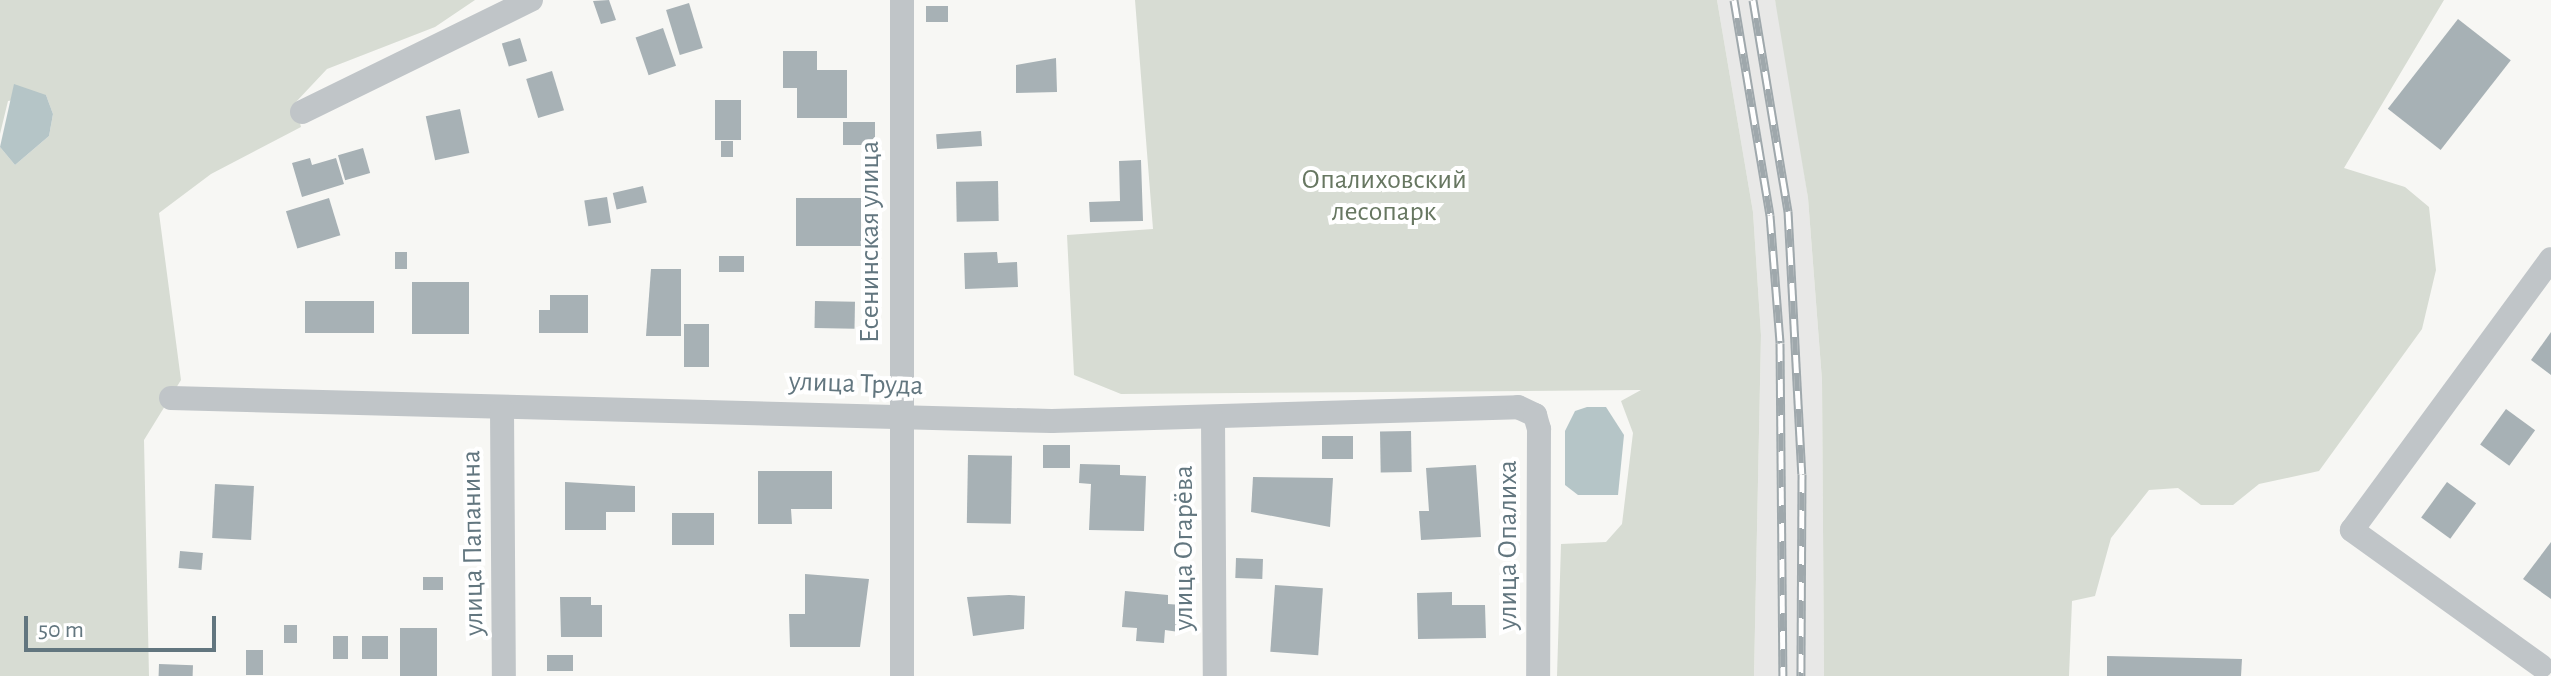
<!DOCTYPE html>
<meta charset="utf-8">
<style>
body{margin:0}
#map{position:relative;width:2551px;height:676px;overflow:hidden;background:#f7f7f4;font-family:"Alegreya Sans",sans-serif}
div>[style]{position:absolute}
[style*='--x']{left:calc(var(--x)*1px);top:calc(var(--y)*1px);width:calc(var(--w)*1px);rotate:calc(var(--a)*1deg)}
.built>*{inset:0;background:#e8e8e7}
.green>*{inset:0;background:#d7dcd3}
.water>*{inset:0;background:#b5c5c7}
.building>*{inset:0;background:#a7b1b5;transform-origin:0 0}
.street>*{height:24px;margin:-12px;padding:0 12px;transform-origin:12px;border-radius:12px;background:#c0c5c8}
.rail>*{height:9px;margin-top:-4.5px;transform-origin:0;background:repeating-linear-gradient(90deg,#fff 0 18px,#9fa8ac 0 36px);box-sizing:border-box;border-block:2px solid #9fa8ac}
span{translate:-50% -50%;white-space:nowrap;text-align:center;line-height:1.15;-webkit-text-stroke:8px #fff;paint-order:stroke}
.park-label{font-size:28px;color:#677761}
.street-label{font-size:28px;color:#62767f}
.scale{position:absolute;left:24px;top:616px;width:192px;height:36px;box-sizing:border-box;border:4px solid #62767f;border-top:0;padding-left:10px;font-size:24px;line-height:28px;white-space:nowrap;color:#62767f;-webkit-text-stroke:6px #fff;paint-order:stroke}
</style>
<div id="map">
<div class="built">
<div style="clip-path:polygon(1717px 0,1775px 0,1785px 43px,1808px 198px,1822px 380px,1824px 676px,1754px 676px,1761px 335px,1753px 212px)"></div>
</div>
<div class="green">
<div style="clip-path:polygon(0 0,475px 0,435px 27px,327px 69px,295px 103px,301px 127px,211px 174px,159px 213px,181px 380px,144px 440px,149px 676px,0 676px,0 147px,15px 165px,49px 136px,53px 114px,46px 95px,8px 101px,0 134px)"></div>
<div style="clip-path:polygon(1135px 0,1717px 0,1753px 212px,1761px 335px,1754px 676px,1557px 676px,1561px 544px,1606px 542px,1622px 524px,1633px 433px,1621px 401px,1641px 390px,1121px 394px,1074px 375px,1067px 235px,1153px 229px)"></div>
<div style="clip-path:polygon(1775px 0,2444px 0,2344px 168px,2405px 187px,2429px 207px,2436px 270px,2422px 329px,2319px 471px,2259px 484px,2233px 505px,2201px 505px,2178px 488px,2149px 490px,2111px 538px,2095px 596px,2072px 601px,2069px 676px,1824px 676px,1822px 380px,1808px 198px)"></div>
</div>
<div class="water">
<div style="clip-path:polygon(14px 84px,46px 95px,53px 114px,49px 136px,15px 165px,0 147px)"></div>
<div style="clip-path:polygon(1587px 407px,1606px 407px,1624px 435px,1618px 495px,1578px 495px,1565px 485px,1565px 431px,1575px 411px)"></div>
</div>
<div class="building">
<div style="clip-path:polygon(609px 0,616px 20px,601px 24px,593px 1px)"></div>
<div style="left:689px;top:3px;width:47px;height:24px;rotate:73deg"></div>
<div style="left:926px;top:6px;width:22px;height:16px"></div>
<div style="left:2458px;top:19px;width:67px;height:114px;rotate:38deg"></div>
<div style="left:663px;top:28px;width:40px;height:29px;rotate:71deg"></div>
<div style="left:520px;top:38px;width:24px;height:19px;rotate:73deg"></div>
<div style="clip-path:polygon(783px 51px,817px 51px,817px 70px,847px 70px,847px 118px,797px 118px,797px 88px,783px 88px)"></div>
<div style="clip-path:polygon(1056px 58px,1057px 92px,1016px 93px,1016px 65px)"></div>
<div style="left:552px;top:71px;width:41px;height:27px;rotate:73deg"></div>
<div style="left:715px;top:100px;width:26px;height:40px"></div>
<div style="left:460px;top:109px;width:45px;height:35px;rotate:78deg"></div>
<div style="left:843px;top:122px;width:32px;height:23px"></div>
<div style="left:981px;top:131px;width:15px;height:45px;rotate:86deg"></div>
<div style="left:721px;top:141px;width:12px;height:16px"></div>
<div style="left:363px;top:148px;width:26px;height:26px;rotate:74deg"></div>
<div style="clip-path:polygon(310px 158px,312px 165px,336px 158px,344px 184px,302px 197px,292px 163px)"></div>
<div style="clip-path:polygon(1141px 160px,1143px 221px,1090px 222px,1089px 202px,1120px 201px,1119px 161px)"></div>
<div style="left:998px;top:181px;width:40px;height:42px;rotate:89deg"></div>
<div style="left:643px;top:186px;width:17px;height:31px;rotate:77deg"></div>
<div style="left:607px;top:197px;width:26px;height:23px;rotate:81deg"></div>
<div style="left:329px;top:198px;width:39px;height:45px;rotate:73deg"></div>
<div style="left:796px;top:198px;width:65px;height:48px"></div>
<div style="left:395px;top:252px;width:12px;height:17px"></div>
<div style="clip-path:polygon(997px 252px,998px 263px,1017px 262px,1018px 287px,965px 289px,964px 253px)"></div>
<div style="left:719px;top:256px;width:25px;height:16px"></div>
<div style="clip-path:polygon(651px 269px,681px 269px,681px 336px,646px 336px)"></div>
<div style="left:412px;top:282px;width:57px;height:52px"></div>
<div style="clip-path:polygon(550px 295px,588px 295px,588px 333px,539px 333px,539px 310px,550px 310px)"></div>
<div style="left:305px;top:301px;width:69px;height:32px"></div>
<div style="left:815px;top:301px;width:40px;height:27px;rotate:1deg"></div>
<div style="left:684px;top:324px;width:25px;height:43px"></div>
<div style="clip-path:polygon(2551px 332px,2551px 375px,2531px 360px)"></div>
<div style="left:2506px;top:409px;width:36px;height:44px;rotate:36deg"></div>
<div style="left:1411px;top:431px;width:41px;height:31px;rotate:89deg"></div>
<div style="left:1322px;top:436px;width:31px;height:23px"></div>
<div style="left:1043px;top:445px;width:27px;height:23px"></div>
<div style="left:968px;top:455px;width:44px;height:68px;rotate:1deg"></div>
<div style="clip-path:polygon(1080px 464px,1120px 465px,1120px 475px,1146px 476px,1144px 531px,1089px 530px,1091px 484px,1079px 483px)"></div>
<div style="clip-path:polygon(1476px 465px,1481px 537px,1421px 540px,1419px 511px,1429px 511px,1426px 468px)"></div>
<div style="clip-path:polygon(758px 471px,832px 471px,832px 509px,791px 509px,792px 524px,758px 524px)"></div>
<div style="clip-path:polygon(1253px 477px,1333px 478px,1330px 527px,1251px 512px)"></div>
<div style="clip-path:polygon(565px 482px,635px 486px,635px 512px,606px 512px,606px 530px,565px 530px)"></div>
<div style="left:2447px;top:482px;width:36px;height:44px;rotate:36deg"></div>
<div style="left:215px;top:484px;width:39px;height:54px;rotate:3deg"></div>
<div style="left:672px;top:513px;width:42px;height:32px"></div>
<div style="clip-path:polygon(2551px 542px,2551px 599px,2523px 579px)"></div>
<div style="left:180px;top:551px;width:23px;height:17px;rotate:5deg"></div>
<div style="left:1236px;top:558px;width:27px;height:20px;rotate:2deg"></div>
<div style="clip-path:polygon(805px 574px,869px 579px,860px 647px,790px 647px,789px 614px,805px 614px)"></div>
<div style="left:423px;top:577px;width:20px;height:13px"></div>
<div style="left:1275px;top:585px;width:48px;height:67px;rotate:4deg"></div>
<div style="clip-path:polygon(1125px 591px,1168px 595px,1168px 604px,1182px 605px,1179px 632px,1165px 630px,1164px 643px,1136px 641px,1137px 628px,1122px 627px)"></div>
<div style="clip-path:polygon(1452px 592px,1452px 605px,1485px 605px,1486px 638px,1418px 639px,1417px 593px)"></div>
<div style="clip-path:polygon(1009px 595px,1025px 596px,1024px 629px,973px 636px,967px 597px)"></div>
<div style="clip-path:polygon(560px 597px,591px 597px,591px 605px,602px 605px,602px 637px,561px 637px)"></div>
<div style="left:284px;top:625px;width:13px;height:18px"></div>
<div style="left:400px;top:628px;width:37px;height:48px"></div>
<div style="left:333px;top:636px;width:15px;height:23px"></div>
<div style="left:388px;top:636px;width:23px;height:26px;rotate:90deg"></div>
<div style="left:246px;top:650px;width:17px;height:25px"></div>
<div style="left:547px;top:655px;width:26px;height:16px"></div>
<div style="clip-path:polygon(2107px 656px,2242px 659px,2241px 676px,2107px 676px)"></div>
<div style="left:159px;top:664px;width:34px;height:12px;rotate:2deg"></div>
</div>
<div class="street">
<div style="--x:302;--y:112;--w:255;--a:-26.1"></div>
<div style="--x:171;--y:398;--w:881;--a:1.5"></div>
<div style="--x:1052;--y:421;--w:466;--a:-1.7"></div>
<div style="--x:1518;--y:407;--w:19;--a:25"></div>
<div style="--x:1535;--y:415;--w:15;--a:74"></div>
<div style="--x:1539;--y:429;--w:247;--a:90.2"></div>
<div style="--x:502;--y:410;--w:266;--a:89.6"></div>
<div style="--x:1213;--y:420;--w:256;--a:89.6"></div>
<div style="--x:2541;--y:666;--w:233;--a:-144.3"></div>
<div style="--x:2352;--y:530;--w:336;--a:-53.7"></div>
<div style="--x:902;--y:676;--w:676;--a:-90"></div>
</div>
<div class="rail">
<div style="--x:1734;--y:0;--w:218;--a:80.5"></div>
<div style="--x:1770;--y:215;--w:128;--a:85.5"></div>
<div style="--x:1780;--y:343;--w:333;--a:89.5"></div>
<div style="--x:1753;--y:0;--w:214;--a:80.6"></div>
<div style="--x:1788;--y:211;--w:263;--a:87"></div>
<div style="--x:1802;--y:474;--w:202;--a:90.3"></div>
</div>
<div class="park-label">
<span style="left:1384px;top:196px">Опалиховский<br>лесопарк</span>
</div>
<div class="street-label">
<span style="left:870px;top:242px;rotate:-90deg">Есенинская улица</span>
<span style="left:856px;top:384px;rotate:2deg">улица Труда</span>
<span style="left:473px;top:543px;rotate:-91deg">улица Папанина</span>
<span style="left:1508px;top:545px;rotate:-90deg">улица Опалиха</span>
<span style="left:1184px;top:548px;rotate:-90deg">улица Огарёва</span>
</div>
<div class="scale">50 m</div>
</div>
